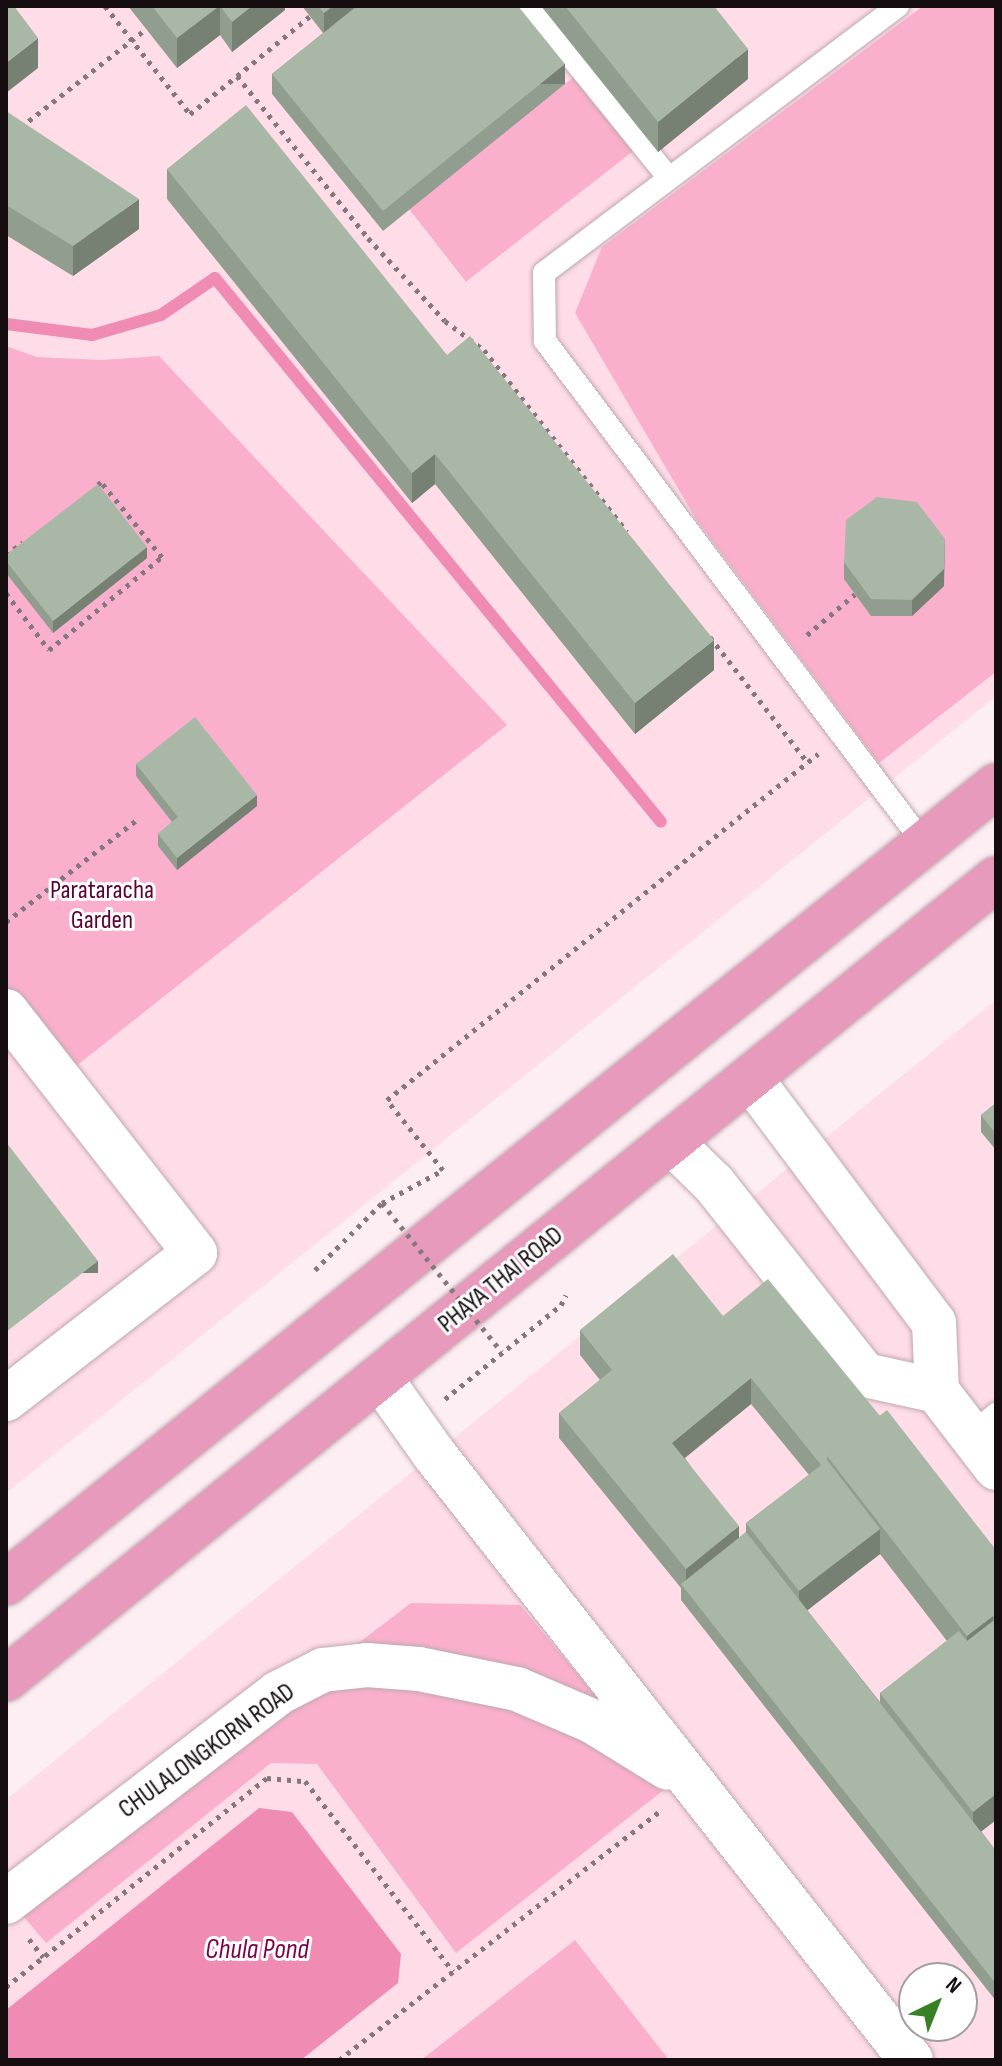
<!DOCTYPE html>
<style>
body{margin:0}
#map{position:relative;width:1002px;height:2066px;overflow:hidden;background:#fdeef3;font-family:"Sofia Sans Condensed",sans-serif}
div>[style]{position:absolute}
[style*='--x']{left:calc(var(--x)*1px);top:calc(var(--y)*1px);width:calc(var(--w)*1px);rotate:calc(var(--a)*1deg)}
.built>*{inset:0;background:#fedce8}
.green>*{inset:0;background:#fab0cc;transform-origin:0 0}
.water>*{inset:0;background:#f08bb3}
.stream>*{height:12px;margin:-6px;padding:0 6px;transform-origin:6px;border-radius:6px;background:#f08bb3}
.path>*{height:5px;margin-top:-2.5px;transform-origin:0;background:repeating-linear-gradient(90deg,#83787c 0 4px,transparent 0 10px)}
.roads{filter:drop-shadow(0 0 2px #c0a8b0) drop-shadow(0 0 2px #c0a8b0)}
.service>*{height:22px;margin:-11px;padding:0 11px;transform-origin:11px;border-radius:11px;background:#fff}
.minor>*{height:44px;margin:-22px;padding:0 22px;transform-origin:22px;border-radius:22px;background:#fff}
.primary>*{height:44px;margin:-22px;padding:0 22px;transform-origin:22px;border-radius:22px;background:#e89abc}
.path-bridge>*{height:5px;margin-top:-2.5px;transform-origin:0;background:repeating-linear-gradient(90deg,#83787c 0 4px,transparent 0 10px)}
.wall>*{inset:0;background:#919e8f}
.shaded-wall>*{inset:0;background:#768174;transform-origin:0 0}
.building>*{inset:0;background:#a9b8a6}
span{translate:-50% -50%;white-space:nowrap;text-align:center;line-height:1.15;-webkit-text-stroke:6px #fff;paint-order:stroke}
.park-label{font-size:26px;color:#5e0235}
.street-label{font-size:26px;color:#150d10}
.water-label{font-size:28px;color:#7f0049;font-style:italic}
.frame{position:absolute;inset:0;border:8px solid #150d10;pointer-events:none}
.north{position:absolute;left:898px;top:1962px;width:80px;height:80px;box-sizing:border-box;background:#fff;border:2px solid #a19e9f;border-radius:50%;rotate:43deg;font-size:22px;font-weight:700;line-height:32px;text-align:center;color:#150d10}
.north::after{content:'';display:block;margin:auto;width:28px;height:36px;background:#378026;clip-path:polygon(50% 0,100% 100%,50% 72%,0 100%)}
</style>
<div id="map">
<div class="built">
<div style="clip-path:polygon(6px 6px,996px 6px,996px 696px,6px 1493px)"></div>
<div style="clip-path:polygon(evenodd,996px 1000px,996px 2060px,6px 2060px,6px 1800px,996px 1000px,914px 1978px,962px 1978px,962px 2026px,914px 2026px,914px 1978px)"></div>
</div>
<div class="green">
<div style="clip-path:polygon(923px 6px,996px 6px,996px 672px,879px 763px,696px 519px,575px 313px,602px 247px)"></div>
<div style="left:584px;top:69px;width:95px;height:224px;rotate:52deg"></div>
<div style="clip-path:polygon(6px 346px,37px 357px,102px 360px,159px 356px,507px 725px,71px 1070px,6px 987px)"></div>
<div style="clip-path:polygon(411px 1603px,520px 1605px,670px 1785px,456px 1953px,317px 1764px,271px 1763px,46px 1943px,14px 1905px)"></div>
<div style="clip-path:polygon(575px 1940px,669px 2060px,421px 2060px)"></div>
</div>
<div class="water">
<div style="clip-path:polygon(259px 1808px,292px 1812px,401px 1954px,398px 1983px,301px 2060px,6px 2060px,6px 2010px)"></div>
</div>
<div class="stream">
<div style="--x:6;--y:324;--w:87;--a:7.3"></div>
<div style="--x:92;--y:335;--w:72;--a:-16.2"></div>
<div style="--x:161;--y:315;--w:65;--a:-34.4"></div>
<div style="--x:215;--y:278;--w:703;--a:50.65"></div>
</div>
<div class="path">
<div style="--x:105;--y:6;--w:137;--a:51.8"></div>
<div style="--x:190;--y:114;--w:60;--a:-39"></div>
<div style="--x:237;--y:76;--w:208;--a:51"></div>
<div style="--x:368;--y:238;--w:113;--a:47.1"></div>
<div style="--x:445;--y:321;--w:49;--a:36.6"></div>
<div style="--x:484;--y:350;--w:231;--a:51.8"></div>
<div style="--x:237;--y:76;--w:94;--a:-39.4"></div>
<div style="--x:21;--y:127;--w:159;--a:-38.1"></div>
<div style="--x:6;--y:555;--w:21;--a:-37"></div>
<div style="--x:6;--y:593;--w:71;--a:53"></div>
<div style="--x:49;--y:650;--w:146;--a:-39.5"></div>
<div style="--x:162;--y:557;--w:97;--a:-129.1"></div>
<div style="--x:101;--y:482;--w:8;--a:140"></div>
<div style="--x:807;--y:635;--w:63;--a:-40.5"></div>
<div style="--x:710;--y:637;--w:160;--a:52.1"></div>
<div style="--x:6;--y:922;--w:169;--a:-38"></div>
<div style="--x:315;--y:1270;--w:95;--a:-45"></div>
<div style="--x:382;--y:1203;--w:69;--a:-28.4"></div>
<div style="--x:443;--y:1170;--w:90;--a:-128.7"></div>
<div style="--x:387;--y:1100;--w:553;--a:-38.76"></div>
<div style="--x:445;--y:1399;--w:149;--a:-39"></div>
<div style="--x:561;--y:1305;--w:11;--a:-63"></div>
<div style="--x:29;--y:1939;--w:23;--a:52"></div>
<div style="--x:6;--y:1987;--w:334;--a:-38.7"></div>
<div style="--x:267;--y:1778;--w:38;--a:5"></div>
<div style="--x:305;--y:1781;--w:241;--a:52.1"></div>
<div style="--x:339;--y:2060;--w:408;--a:-37.8"></div>
</div>
<div class="roads">
<div class="service">
<div style="--x:530;--y:6;--w:220;--a:51.1"></div>
<div style="--x:898;--y:6;--w:443;--a:143"></div>
<div style="--x:544;--y:273;--w:68;--a:89.2"></div>
<div style="--x:545;--y:341;--w:630;--a:53"></div>
<div style="--x:971;--y:1435;--w:33;--a:-40"></div>
</div>
<div class="minor">
<div style="--x:6;--y:1011;--w:307;--a:52"></div>
<div style="--x:195;--y:1253;--w:239;--a:142.3"></div>
<div style="--x:671;--y:1142;--w:60;--a:44.3"></div>
<div style="--x:714;--y:1184;--w:243;--a:51.7"></div>
<div style="--x:865;--y:1375;--w:74;--a:12.5"></div>
<div style="--x:937;--y:1391;--w:68;--a:-92.5"></div>
<div style="--x:934;--y:1323;--w:306;--a:-126.9"></div>
<div style="--x:380;--y:1378;--w:93;--a:54.6"></div>
<div style="--x:434;--y:1454;--w:771;--a:51.79"></div>
<div style="--x:937;--y:1391;--w:97;--a:52.5"></div>
<div style="--x:6;--y:1902;--w:343;--a:-37.5"></div>
<div style="--x:278;--y:1693;--w:51;--a:-27.1"></div>
<div style="--x:323;--y:1670;--w:44;--a:-6.5"></div>
<div style="--x:367;--y:1665;--w:52;--a:4.4"></div>
<div style="--x:419;--y:1669;--w:100;--a:11.5"></div>
<div style="--x:517;--y:1689;--w:82;--a:23.1"></div>
<div style="--x:592;--y:1721;--w:89;--a:31.7"></div>
</div>
<div class="primary">
<div style="--x:6;--y:1583;--w:1271;--a:-38.84"></div>
<div style="--x:6;--y:1679;--w:1273;--a:-38.94"></div>
</div>
</div>
<div class="path-bridge">
<div style="--x:382;--y:1203;--w:191;--a:51.2"></div>
</div>
<div class="wall">
<div style="clip-path:polygon(128px 6px,285px 6px,285px 10px,232px 52px,220px 35px,177px 68px)"></div>
<div style="clip-path:polygon(302px 6px,518px 6px,565px 84px,383px 231px,272px 94px,272px 74px,323px 33px)"></div>
<div style="clip-path:polygon(541px 6px,714px 6px,748px 79px,658px 152px)"></div>
<div style="clip-path:polygon(6px 111px,139px 229px,73px 276px,6px 235px)"></div>
<div style="clip-path:polygon(167px 169px,447px 355px,714px 670px,635px 734px,435px 484px,412px 503px,167px 199px)"></div>
<div style="clip-path:polygon(6px 555px,147px 558px,53px 633px,6px 573px)"></div>
<div style="clip-path:polygon(844px 562px,944px 586px,912px 616px,871px 616px,844px 579px)"></div>
<div style="clip-path:polygon(136px 764px,257px 806px,177px 870px,158px 846px,158px 834px,172px 822px,136px 776px)"></div>
<div style="clip-path:polygon(996px 1103px,996px 1150px,981px 1132px,981px 1115px)"></div>
<div style="clip-path:polygon(evenodd,723px 1316px,880px 1416px,996px 1550px,996px 1820px,981px 1831px,996px 1851px,996px 2001px,681px 1600px,681px 1588px,559px 1438px,559px 1413px,600px 1380px,580px 1355px,580px 1330px,723px 1316px,751px 1404px,809px 1475px,746px 1523px,746px 1532px,739px 1538px,685px 1458px,751px 1404px,723px 1316px,880px 1554px,947px 1641px,880px 1693px,880px 1702px,807px 1610px,880px 1554px)"></div>
</div>
<div class="shaded-wall">
<div style="clip-path:polygon(220px 6px,220px 35px,177px 68px,177px 38px)"></div>
<div style="clip-path:polygon(252px 6px,285px 6px,285px 10px,232px 52px,232px 22px)"></div>
<div style="clip-path:polygon(333px 6px,358px 6px,324px 33px,324px 13px)"></div>
<div style="clip-path:polygon(38px 38px,38px 68px,6px 93px,6px 63px)"></div>
<div style="clip-path:polygon(748px 49px,748px 79px,658px 152px,658px 122px)"></div>
<div style="left:565px;top:64px;width:20px;height:234px;rotate:90deg"></div>
<div style="clip-path:polygon(139px 199px,139px 229px,73px 276px,73px 246px)"></div>
<div style="clip-path:polygon(435px 454px,435px 484px,412px 503px,412px 473px)"></div>
<div style="clip-path:polygon(945px 539px,944px 586px,912px 616px,912px 600px)"></div>
<div style="clip-path:polygon(147px 547px,147px 558px,53px 633px,53px 621px)"></div>
<div style="clip-path:polygon(714px 640px,714px 670px,635px 734px,635px 703px)"></div>
<div style="clip-path:polygon(257px 795px,257px 806px,177px 870px,177px 858px)"></div>
<div style="left:98px;top:1261px;width:12px;height:116px;rotate:90deg"></div>
<div style="clip-path:polygon(751px 1378px,751px 1404px,672px 1468px,672px 1443px)"></div>
<div style="clip-path:polygon(739px 1526px,739px 1551px,686px 1591px,686px 1569px)"></div>
<div style="clip-path:polygon(880px 1529px,880px 1554px,799px 1617px,799px 1591px)"></div>
<div style="clip-path:polygon(993px 1616px,993px 1646px,967px 1666px,967px 1636px)"></div>
<div style="clip-path:polygon(996px 1794px,996px 1820px,973px 1838px,973px 1812px)"></div>
</div>
<div class="building">
<div style="clip-path:polygon(6px 6px,14px 6px,38px 38px,6px 63px)"></div>
<div style="clip-path:polygon(152px 6px,219px 6px,177px 38px)"></div>
<div style="clip-path:polygon(220px 6px,252px 6px,232px 22px)"></div>
<div style="clip-path:polygon(318px 6px,333px 6px,324px 13px)"></div>
<div style="clip-path:polygon(357px 6px,518px 6px,565px 64px,383px 211px,272px 74px)"></div>
<div style="clip-path:polygon(565px 6px,714px 6px,748px 49px,658px 122px)"></div>
<div style="clip-path:polygon(246px 105px,447px 355px,470px 336px,714px 640px,635px 703px,435px 454px,412px 473px,167px 169px)"></div>
<div style="clip-path:polygon(6px 111px,139px 199px,73px 246px,6px 205px)"></div>
<div style="clip-path:polygon(98px 484px,147px 547px,53px 621px,6px 561px,6px 555px)"></div>
<div style="clip-path:polygon(877px 497px,917px 502px,945px 539px,944px 569px,912px 600px,871px 599px,844px 562px,846px 520px)"></div>
<div style="clip-path:polygon(195px 717px,257px 795px,177px 858px,158px 834px,178px 817px,136px 764px)"></div>
<div style="clip-path:polygon(996px 1103px,996px 1134px,981px 1115px)"></div>
<div style="clip-path:polygon(6px 1142px,98px 1261px,6px 1332px)"></div>
<div style="clip-path:polygon(673px 1254px,723px 1316px,768px 1279px,880px 1416px,827px 1456px,827px 1460px,880px 1529px,799px 1591px,746px 1523px,821px 1465px,751px 1378px,672px 1443px,739px 1526px,686px 1569px,559px 1413px,612px 1370px,580px 1330px)"></div>
<div style="clip-path:polygon(887px 1410px,996px 1550px,996px 1620px,993px 1616px,967px 1636px,827px 1456px)"></div>
<div style="clip-path:polygon(746px 1532px,996px 1851px,996px 1984px,681px 1584px)"></div>
<div style="clip-path:polygon(993px 1621px,996px 1625px,996px 1794px,973px 1812px,880px 1693px,959px 1631px,967px 1641px)"></div>
</div>
<div class="park-label">
<span style="left:102px;top:906px">Parataracha<br>Garden</span>
</div>
<div class="street-label">
<span style="left:501px;top:1280px;rotate:-39deg">PHAYA THAI ROAD</span>
<span style="left:207px;top:1751px;rotate:-36deg">CHULALONGKORN ROAD</span>
</div>
<div class="water-label">
<span style="left:257px;top:1950px">Chula Pond</span>
</div>
<div class="frame"></div>
<div class="north">N</div>
</div>
